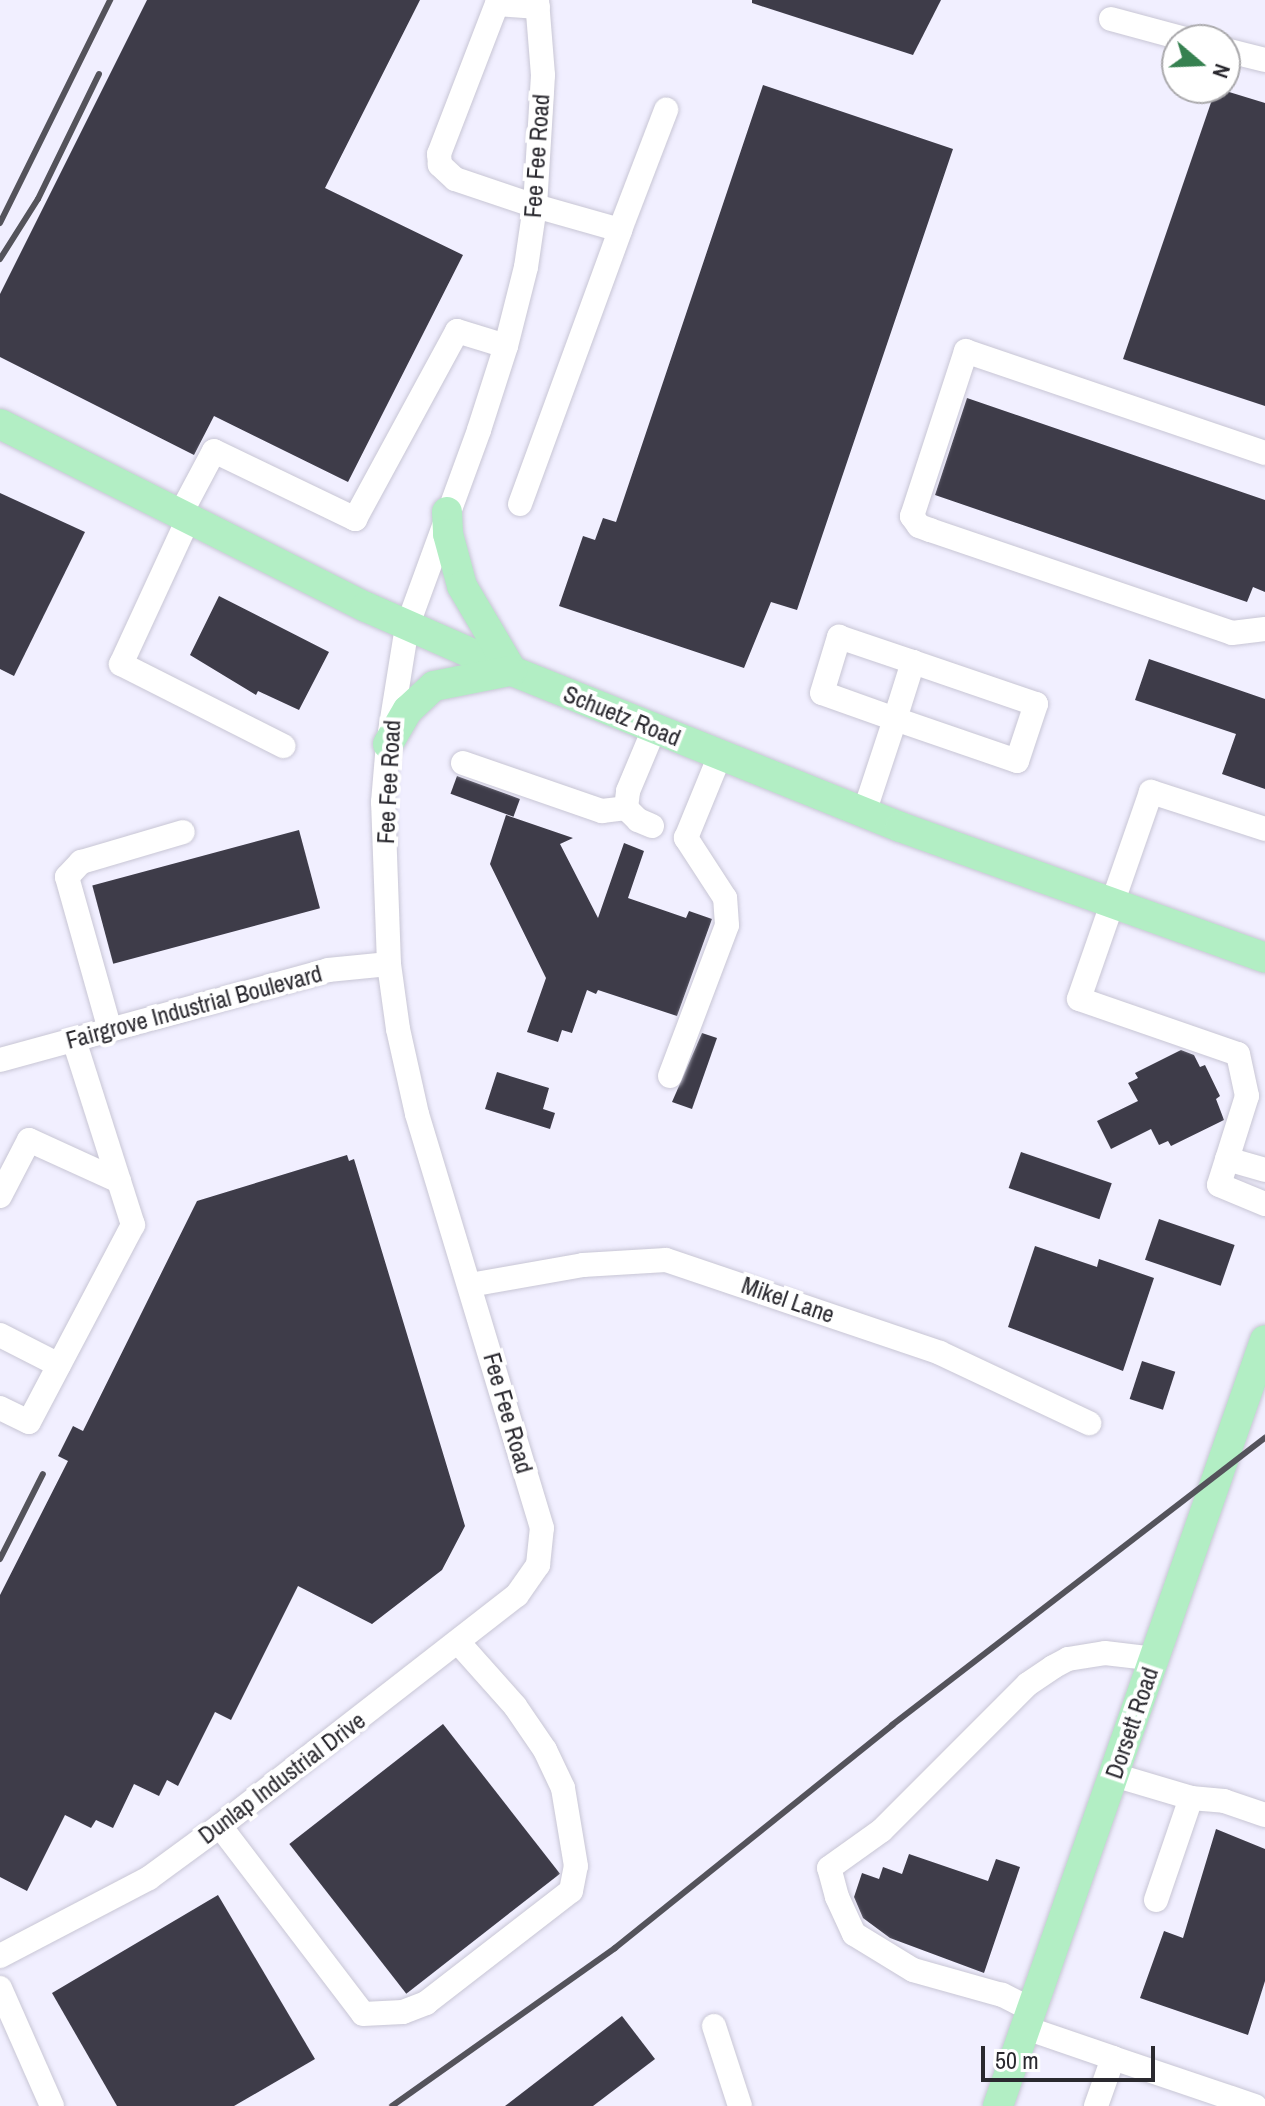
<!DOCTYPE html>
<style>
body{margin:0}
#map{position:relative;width:1265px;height:2106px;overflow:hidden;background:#f1efff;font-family:"Archivo Narrow",sans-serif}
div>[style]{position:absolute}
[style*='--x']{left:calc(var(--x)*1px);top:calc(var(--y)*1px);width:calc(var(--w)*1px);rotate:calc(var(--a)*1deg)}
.building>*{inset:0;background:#3e3c49;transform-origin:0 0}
.roads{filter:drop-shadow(0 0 2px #c8c6d5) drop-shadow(0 0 2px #c8c6d5)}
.minor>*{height:24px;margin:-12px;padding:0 12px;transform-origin:12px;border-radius:12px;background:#fff}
.major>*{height:30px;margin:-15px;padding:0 15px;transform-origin:15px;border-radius:15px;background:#b2eec4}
.rail>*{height:6px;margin:-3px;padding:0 3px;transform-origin:3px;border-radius:3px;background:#54535b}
span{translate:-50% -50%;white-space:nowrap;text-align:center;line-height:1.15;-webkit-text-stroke:8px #fff;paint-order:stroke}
.street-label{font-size:24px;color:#2a292f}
.north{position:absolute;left:1161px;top:24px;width:80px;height:80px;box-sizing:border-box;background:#fff;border:2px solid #aaa9ac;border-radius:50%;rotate:109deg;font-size:22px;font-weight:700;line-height:32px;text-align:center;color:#2a292f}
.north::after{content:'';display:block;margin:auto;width:28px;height:36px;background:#368150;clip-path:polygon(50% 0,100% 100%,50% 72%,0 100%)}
.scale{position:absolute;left:981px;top:2046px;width:174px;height:36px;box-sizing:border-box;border:4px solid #2a292f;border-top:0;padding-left:10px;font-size:24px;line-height:28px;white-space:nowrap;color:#2a292f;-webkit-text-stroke:6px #fff;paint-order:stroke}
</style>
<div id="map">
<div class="building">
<div style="clip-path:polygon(147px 0,420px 0,325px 188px,463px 255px,348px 482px,214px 416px,194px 455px,0 357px,0 294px)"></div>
<div style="clip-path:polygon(752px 0,941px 0,913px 55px,752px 3px)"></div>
<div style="clip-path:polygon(763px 85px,953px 149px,797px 610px,771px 602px,744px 668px,559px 606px,583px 536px,595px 540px,603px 518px,616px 522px)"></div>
<div style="clip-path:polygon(1216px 88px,1265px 103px,1265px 406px,1123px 359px)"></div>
<div style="clip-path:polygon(967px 398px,1265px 500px,1265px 592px,1253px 587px,1247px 602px,935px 495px)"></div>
<div style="clip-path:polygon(0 493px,85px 532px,14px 676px,0 669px)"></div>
<div style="clip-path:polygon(219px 596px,329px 652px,299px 710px,258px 691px,256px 695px,190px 655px)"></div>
<div style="clip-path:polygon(1149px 659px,1265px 699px,1265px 789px,1222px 774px,1236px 734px,1135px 700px)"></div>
<div style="left:457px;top:776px;width:67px;height:19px;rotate:20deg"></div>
<div style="clip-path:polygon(506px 815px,573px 838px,560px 844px,598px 918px,624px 843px,644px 851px,628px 898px,686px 918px,689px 911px,712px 919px,677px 1016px,598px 990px,596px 994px,587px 990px,572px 1033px,562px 1030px,558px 1042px,527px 1032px,546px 978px,490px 864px)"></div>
<div style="left:299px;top:830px;width:81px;height:214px;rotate:75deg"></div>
<div style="clip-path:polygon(702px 1033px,717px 1038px,692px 1109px,672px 1102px)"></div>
<div style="clip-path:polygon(1181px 1050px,1194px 1055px,1200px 1067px,1205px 1065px,1220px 1096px,1216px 1099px,1224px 1120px,1171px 1146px,1168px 1141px,1159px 1145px,1151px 1129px,1111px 1149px,1097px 1121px,1138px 1101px,1128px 1083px,1138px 1078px,1135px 1073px)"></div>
<div style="clip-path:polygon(497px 1072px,549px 1088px,543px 1109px,555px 1113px,550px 1129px,485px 1109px)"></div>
<div style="left:1021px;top:1152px;width:96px;height:38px;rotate:19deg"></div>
<div style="clip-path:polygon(347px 1155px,349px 1161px,354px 1159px,465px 1526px,442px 1570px,372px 1624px,298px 1586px,231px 1720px,215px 1712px,178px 1786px,167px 1780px,159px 1796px,134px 1784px,113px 1828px,96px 1820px,91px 1828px,65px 1815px,27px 1891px,0 1877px,0 1595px,68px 1461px,58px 1456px,73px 1426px,83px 1431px,197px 1201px)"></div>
<div style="left:1159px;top:1219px;width:80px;height:43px;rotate:19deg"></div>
<div style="clip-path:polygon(1035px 1246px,1097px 1267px,1099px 1259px,1154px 1278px,1123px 1371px,1008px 1327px)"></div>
<div style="left:1142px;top:1361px;width:35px;height:40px;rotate:18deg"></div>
<div style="left:443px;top:1724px;width:190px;height:195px;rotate:52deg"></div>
<div style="clip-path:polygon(1216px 1829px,1265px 1849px,1265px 1981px,1248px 2035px,1140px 1998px,1164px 1931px,1183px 1938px)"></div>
<div style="clip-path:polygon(909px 1854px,988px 1881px,996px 1859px,1020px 1867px,984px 1973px,890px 1938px,863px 1918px,854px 1897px,862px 1873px,879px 1879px,883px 1867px,902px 1874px)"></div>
<div style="clip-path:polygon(218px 1895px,315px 2059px,234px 2106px,117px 2106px,52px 1993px)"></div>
<div style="clip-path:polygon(622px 2016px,655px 2059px,593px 2106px,505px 2106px)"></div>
</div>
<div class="roads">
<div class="minor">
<div style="--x:1111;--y:19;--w:81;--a:15.1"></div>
<div style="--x:1225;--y:50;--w:41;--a:14"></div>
<div style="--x:620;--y:230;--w:129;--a:-69"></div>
<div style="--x:1265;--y:453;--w:316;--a:-161.2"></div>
<div style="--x:966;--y:351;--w:174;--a:108.1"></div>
<div style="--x:912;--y:516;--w:12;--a:55"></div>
<div style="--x:919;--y:526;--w:12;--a:20"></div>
<div style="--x:930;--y:530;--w:319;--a:18.8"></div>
<div style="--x:1232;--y:633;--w:33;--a:-7"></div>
<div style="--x:520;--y:504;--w:292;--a:-69.9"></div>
<div style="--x:620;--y:230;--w:88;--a:-164.2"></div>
<div style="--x:535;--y:206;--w:84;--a:-161.4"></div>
<div style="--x:455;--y:179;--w:21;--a:-137"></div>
<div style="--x:440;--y:165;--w:11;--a:-95"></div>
<div style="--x:439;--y:154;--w:161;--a:-68.9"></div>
<div style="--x:497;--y:4;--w:41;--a:4.2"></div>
<div style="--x:181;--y:513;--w:70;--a:-62"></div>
<div style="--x:214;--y:451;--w:157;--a:25.7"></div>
<div style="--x:355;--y:519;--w:214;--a:-61.5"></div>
<div style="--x:457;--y:331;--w:51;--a:17"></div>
<div style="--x:189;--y:517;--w:162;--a:114.8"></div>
<div style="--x:121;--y:664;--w:182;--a:26.8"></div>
<div style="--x:463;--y:763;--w:147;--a:19.1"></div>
<div style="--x:602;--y:811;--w:24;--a:-7"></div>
<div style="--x:864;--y:813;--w:99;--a:-71.7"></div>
<div style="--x:895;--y:719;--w:60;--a:-72.5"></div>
<div style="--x:913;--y:662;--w:130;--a:18.9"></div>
<div style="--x:1036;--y:704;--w:60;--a:108.4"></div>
<div style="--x:1017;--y:761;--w:129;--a:-161"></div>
<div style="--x:895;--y:719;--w:77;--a:-160.4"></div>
<div style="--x:822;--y:693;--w:59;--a:-73.1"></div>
<div style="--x:839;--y:637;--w:78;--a:18.7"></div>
<div style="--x:652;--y:826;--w:15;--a:-157"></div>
<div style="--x:638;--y:820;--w:17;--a:-135"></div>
<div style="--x:626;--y:808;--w:17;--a:-83"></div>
<div style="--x:628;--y:791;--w:67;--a:-67.2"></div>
<div style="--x:1265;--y:829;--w:120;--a:-162"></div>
<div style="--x:1151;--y:792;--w:219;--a:109.2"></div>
<div style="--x:1079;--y:999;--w:168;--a:19.1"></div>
<div style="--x:1238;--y:1054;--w:43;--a:77.9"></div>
<div style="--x:1247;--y:1096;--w:93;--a:107.5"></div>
<div style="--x:1219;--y:1185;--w:50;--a:22.4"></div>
<div style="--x:110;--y:1030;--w:159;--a:-105.7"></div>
<div style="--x:67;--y:877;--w:21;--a:-47"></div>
<div style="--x:81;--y:862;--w:106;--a:-16.4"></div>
<div style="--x:0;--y:1060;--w:340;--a:-15.3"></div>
<div style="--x:328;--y:970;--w:61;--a:-5.6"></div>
<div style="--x:670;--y:1076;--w:161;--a:-69.3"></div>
<div style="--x:727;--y:925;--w:27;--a:-94"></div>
<div style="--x:725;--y:898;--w:72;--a:-123"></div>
<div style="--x:686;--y:838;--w:90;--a:-67.7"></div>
<div style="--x:1227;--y:1159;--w:40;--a:16"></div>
<div style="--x:0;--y:1196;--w:63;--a:-62.6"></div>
<div style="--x:29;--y:1140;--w:99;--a:24.5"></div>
<div style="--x:470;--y:1285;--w:115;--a:-10"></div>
<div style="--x:583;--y:1265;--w:83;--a:-3.4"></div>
<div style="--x:666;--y:1260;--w:289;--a:18.7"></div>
<div style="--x:940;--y:1353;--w:165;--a:25.2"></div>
<div style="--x:0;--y:1335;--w:66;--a:27"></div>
<div style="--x:0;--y:1408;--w:32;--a:26"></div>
<div style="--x:29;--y:1422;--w:223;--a:-62.2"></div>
<div style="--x:133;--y:1225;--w:194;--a:-107.7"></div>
<div style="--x:1114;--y:1775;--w:80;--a:16.6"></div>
<div style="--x:1191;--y:1798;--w:33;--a:5"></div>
<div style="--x:1224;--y:1801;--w:43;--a:18.9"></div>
<div style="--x:220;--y:1826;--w:236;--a:52.7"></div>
<div style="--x:363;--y:2014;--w:40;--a:-2.9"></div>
<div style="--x:403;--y:2012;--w:25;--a:-21"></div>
<div style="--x:426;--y:2003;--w:183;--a:-37.7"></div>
<div style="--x:571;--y:1891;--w:25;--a:-79"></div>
<div style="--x:576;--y:1866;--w:79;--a:-99.5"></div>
<div style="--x:563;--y:1788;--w:42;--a:-115.3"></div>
<div style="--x:545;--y:1750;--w:53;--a:-124.3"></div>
<div style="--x:515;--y:1706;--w:86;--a:-131.7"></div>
<div style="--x:1156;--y:1900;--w:108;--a:-71.1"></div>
<div style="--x:0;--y:1956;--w:168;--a:-27.6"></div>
<div style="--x:149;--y:1878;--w:88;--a:-36.2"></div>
<div style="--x:220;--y:1826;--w:376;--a:-37.9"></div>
<div style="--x:517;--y:1595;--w:37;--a:-55"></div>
<div style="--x:538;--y:1565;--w:37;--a:-84"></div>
<div style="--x:542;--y:1528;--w:432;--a:-106.8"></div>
<div style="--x:417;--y:1114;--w:87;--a:-102.6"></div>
<div style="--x:398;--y:1029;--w:66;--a:-97.9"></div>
<div style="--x:389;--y:964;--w:162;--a:-92.1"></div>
<div style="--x:383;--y:802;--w:58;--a:-85.1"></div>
<div style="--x:388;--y:744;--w:119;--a:-80.8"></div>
<div style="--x:407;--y:627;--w:210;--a:-69.9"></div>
<div style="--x:479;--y:430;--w:88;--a:-72.2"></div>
<div style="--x:506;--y:346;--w:81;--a:-75.8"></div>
<div style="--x:526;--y:267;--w:62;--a:-81.6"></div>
<div style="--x:535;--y:206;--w:131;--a:-86.5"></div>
<div style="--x:543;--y:75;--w:75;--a:-94.6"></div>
<div style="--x:0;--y:1988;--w:129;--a:66.2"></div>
<div style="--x:1032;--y:2010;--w:34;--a:-153"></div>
<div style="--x:1002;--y:1995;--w:92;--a:-164.3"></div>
<div style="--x:913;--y:1970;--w:69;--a:-148.6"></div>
<div style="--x:854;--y:1934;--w:41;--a:-114.7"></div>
<div style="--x:837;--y:1897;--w:30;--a:-105"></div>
<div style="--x:829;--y:1868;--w:65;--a:-35.6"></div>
<div style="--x:882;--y:1830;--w:206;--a:-45"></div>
<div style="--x:1028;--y:1684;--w:30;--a:-34"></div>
<div style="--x:1053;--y:1667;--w:17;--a:-28"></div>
<div style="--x:1068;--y:1659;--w:37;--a:-9"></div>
<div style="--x:1105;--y:1653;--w:50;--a:6.8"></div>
<div style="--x:714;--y:2026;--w:84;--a:72"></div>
<div style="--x:1026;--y:2028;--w:92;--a:19"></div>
<div style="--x:1113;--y:2058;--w:51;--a:109.5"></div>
<div style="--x:1113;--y:2058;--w:150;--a:18.7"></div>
</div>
<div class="major">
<div style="--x:0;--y:424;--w:409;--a:26.6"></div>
<div style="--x:366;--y:607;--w:159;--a:23.7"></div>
<div style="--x:512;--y:671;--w:418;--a:21.9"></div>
<div style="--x:900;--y:827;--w:388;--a:19.7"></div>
<div style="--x:447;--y:512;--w:22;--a:87"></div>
<div style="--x:448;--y:534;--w:54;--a:74.9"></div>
<div style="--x:462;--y:586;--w:99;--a:59.5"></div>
<div style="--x:388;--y:744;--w:39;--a:-60"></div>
<div style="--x:408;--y:710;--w:35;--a:-43"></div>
<div style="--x:434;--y:686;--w:77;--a:-11.2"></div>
<div style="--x:998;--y:2106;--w:811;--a:-70.78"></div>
</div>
</div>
<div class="rail">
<div style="--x:0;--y:223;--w:249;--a:-63.7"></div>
<div style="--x:0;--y:259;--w:71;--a:-57.7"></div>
<div style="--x:38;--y:199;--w:139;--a:-64"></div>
<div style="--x:0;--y:1559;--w:95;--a:-63.2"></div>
<div style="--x:392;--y:2106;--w:273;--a:-35.3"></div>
<div style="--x:615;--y:1948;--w:356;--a:-38.8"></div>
<div style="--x:892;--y:1725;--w:471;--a:-37.6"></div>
</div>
<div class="street-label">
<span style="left:537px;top:156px;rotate:-86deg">Fee Fee Road</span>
<span style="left:622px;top:716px;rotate:22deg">Schuetz Road</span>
<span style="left:389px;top:782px;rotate:-87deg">Fee Fee Road</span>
<span style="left:194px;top:1007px;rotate:-15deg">Fairgrove Industrial Boulevard</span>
<span style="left:788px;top:1300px;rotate:19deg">Mikel Lane</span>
<span style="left:508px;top:1413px;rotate:74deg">Fee Fee Road</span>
<span style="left:1132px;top:1723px;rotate:-71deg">Dorsett Road</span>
<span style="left:282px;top:1778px;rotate:-37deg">Dunlap Industrial Drive</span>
</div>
<div class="north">N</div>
<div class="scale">50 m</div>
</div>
